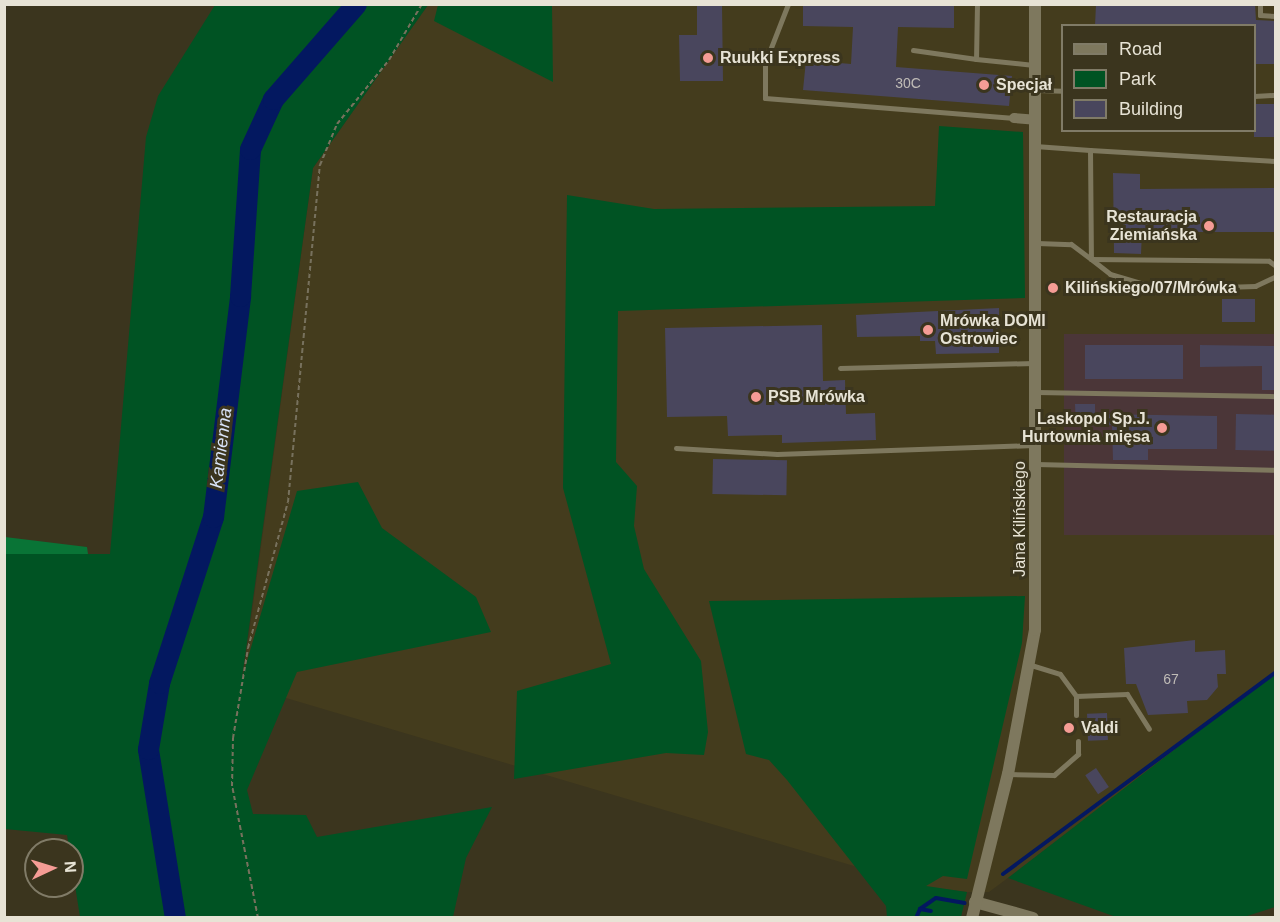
<!DOCTYPE html>
<meta charset="utf-8">
<style>
body{margin:0}
#map{position:relative;width:1280px;height:922px;overflow:hidden;background:#3b351e;font-family:Arial,sans-serif}
div>[style]{position:absolute}
[style*='--x']{left:calc(var(--x)*1px);top:calc(var(--y)*1px);width:calc(var(--w)*1px);rotate:calc(var(--a)*1deg)}
.built>*{inset:0;background:#443c1d}
.industrial>*{inset:0;background:#4b3638;transform-origin:0 0}
.green>*{inset:0;background:#005323}
.forest>*{inset:0;background:#097436}
.stream>*{height:4px;margin:-2px;padding:0 2px;transform-origin:2px;border-radius:2px;background:#031860}
.river>*{height:21px;margin:-10.5px;padding:0 10.5px;transform-origin:10.5px;border-radius:10.5px;background:#031860}
.building>*{inset:0;background:#49465d;transform-origin:0 0}
.path>*{height:2px;margin-top:-1px;transform-origin:0;background:repeating-linear-gradient(90deg,#77715d 0 4.5px,transparent 0 7.5px)}
.service>*{height:5px;margin:-2.5px;padding:0 2.5px;transform-origin:2.5px;border-radius:2.5px;background:#7e785e}
.minor>*{height:10px;margin:-5px;padding:0 5px;transform-origin:5px;border-radius:5px;background:#7e785e}
.tertiary>*{height:12px;margin:-6px;padding:0 6px;transform-origin:6px;border-radius:6px;background:#7e785e}
.dots>*{width:16px;height:16px;translate:-50% -50%;box-sizing:border-box;border:3px solid #3b351e;border-radius:50%}
span{translate:-50% -50%;white-space:nowrap;text-align:center;line-height:1.15;-webkit-text-stroke:6px #3b351e;paint-order:stroke}
.number-label{font-size:14px;color:#c0bcb7}
.number-label span{-webkit-text-stroke-width:0}
.poi-label{font-size:16px;color:#e7e3d5;font-weight:700}
.left{translate:0 -50%;text-align:left}
.right{translate:-100% -50%;text-align:right}
.street-label{font-size:16px;color:#e7e3d5}
.water-label{font-size:18px;color:#d9e4f9;font-style:italic}
.frame{position:absolute;inset:0;border:6px solid #e7e3d5;pointer-events:none}
.legend{position:absolute;left:1061px;top:24px;width:195px;height:108px;box-sizing:border-box;background:#3b351e;border:2px solid #807b67;margin:0;padding:8px 10px;list-style:none;font-size:18px;color:#e7e3d5}
.legend li{display:flex;align-items:center;gap:12px;height:30px}
.legend b{width:30px;border:2px solid #807b67}
.north{position:absolute;left:24px;top:838px;width:60px;height:60px;box-sizing:border-box;background:#3b351e;border:2px solid #807b67;border-radius:50%;rotate:86deg;font-size:16px;font-weight:700;line-height:24px;text-align:center;color:#e7e3d5}
.north::after{content:'';display:block;margin:auto;width:21px;height:27px;background:#f59c95;clip-path:polygon(50% 0,100% 100%,50% 72%,0 100%)}
</style>
<div id="map">
<div class="built">
<div style="clip-path:polygon(evenodd,428px 5px,1275px 5px,1275px 680px,989px 892px,967px 892px,925px 887px,242px 685px,313px 168px,428px 5px,1062px 26px,1254px 26px,1254px 130px,1062px 130px,1062px 26px)"></div>
</div>
<div class="industrial">
<div style="left:1064px;top:334px;width:211px;height:201px"></div>
</div>
<div class="green">
<div style="clip-path:polygon(215px 5px,428px 5px,313px 168px,242px 678px,297px 491px,358px 482px,382px 528px,476px 597px,491px 632px,297px 672px,247px 790px,253px 814px,306px 815px,317px 837px,492px 807px,466px 858px,453px 917px,80px 917px,67px 835px,5px 829px,5px 554px,110px 554px,146px 137px,158px 96px)"></div>
<div style="clip-path:polygon(438px 5px,552px 5px,553px 82px,434px 21px)"></div>
<div style="clip-path:polygon(939px 126px,1023px 132px,1025px 298px,618px 311px,616px 462px,637px 486px,634px 526px,644px 569px,701px 661px,708px 732px,704px 755px,666px 753px,514px 779px,517px 691px,611px 664px,563px 488px,567px 195px,654px 209px,935px 206px)"></div>
<div style="clip-path:polygon(1025px 596px,1022px 643px,967px 879px,943px 876px,926px 886px,967px 892px,961px 917px,887px 917px,886px 906px,787px 780px,769px 760px,746px 754px,709px 601px)"></div>
<div style="clip-path:polygon(1275px 672px,1275px 907px,1244px 917px,1116px 917px,1008px 878px)"></div>
</div>
<div class="forest">
<div style="clip-path:polygon(5px 537px,87px 547px,88px 554px,5px 554px)"></div>
</div>
<div class="stream">
<div style="--x:1003;--y:874;--w:340;--a:-36.5"></div>
<div style="--x:920;--y:909;--w:19;--a:-35"></div>
<div style="--x:936;--y:898;--w:29;--a:10"></div>
<div style="--x:916;--y:918;--w:10;--a:-66"></div>
<div style="--x:920;--y:909;--w:11;--a:10"></div>
</div>
<div class="river">
<div style="--x:175;--y:918;--w:171;--a:-99.1"></div>
<div style="--x:148;--y:749;--w:67;--a:-80.5"></div>
<div style="--x:159;--y:683;--w:175;--a:-72"></div>
<div style="--x:213;--y:517;--w:223;--a:-83"></div>
<div style="--x:240;--y:296;--w:147;--a:-86.1"></div>
<div style="--x:250;--y:149;--w:55;--a:-65.3"></div>
<div style="--x:273;--y:99;--w:126;--a:-48.9"></div>
</div>
<div class="building">
<div style="clip-path:polygon(697px 4px,722px 4px,723px 81px,680px 81px,679px 35px,697px 35px)"></div>
<div style="clip-path:polygon(803px 4px,954px 4px,954px 28px,898px 27px,896px 67px,1012px 76px,1009px 106px,803px 90px,806px 60px,851px 64px,853px 27px,803px 26px)"></div>
<div style="clip-path:polygon(1096px 4px,1255px 4px,1256px 20px,1275px 21px,1275px 64px,1254px 64px,1254px 26px,1095px 26px)"></div>
<div style="left:1254px;top:104px;width:21px;height:33px"></div>
<div style="clip-path:polygon(1113px 173px,1140px 174px,1140px 189px,1275px 188px,1275px 232px,1142px 232px,1141px 254px,1114px 253px)"></div>
<div style="left:1222px;top:299px;width:33px;height:23px"></div>
<div style="clip-path:polygon(999px 308px,999px 353px,936px 354px,935px 341px,920px 341px,920px 336px,857px 337px,856px 315px)"></div>
<div style="clip-path:polygon(822px 325px,823px 381px,845px 380px,846px 414px,875px 413px,876px 440px,782px 443px,782px 435px,728px 436px,727px 416px,667px 417px,665px 328px)"></div>
<div style="left:1085px;top:345px;width:98px;height:34px"></div>
<div style="clip-path:polygon(1200px 345px,1275px 346px,1275px 390px,1262px 390px,1262px 366px,1200px 367px)"></div>
<div style="clip-path:polygon(1075px 404px,1095px 404px,1095px 414px,1217px 416px,1217px 449px,1148px 449px,1148px 460px,1113px 460px,1112px 425px,1076px 426px)"></div>
<div style="left:1236px;top:414px;width:39px;height:36px;rotate:1deg"></div>
<div style="left:713px;top:459px;width:74px;height:35px;rotate:1deg"></div>
<div style="clip-path:polygon(1195px 640px,1195px 652px,1225px 650px,1226px 674px,1217px 674px,1218px 687px,1207px 700px,1187px 701px,1188px 713px,1148px 715px,1136px 684px,1126px 684px,1124px 648px)"></div>
<div style="left:1107px;top:713px;width:27px;height:20px;rotate:88deg"></div>
<div style="left:1096px;top:768px;width:23px;height:13px;rotate:56deg"></div>
</div>
<div class="path">
<div style="--x:258;--y:918;--w:135;--a:-101.1"></div>
<div style="--x:232;--y:786;--w:48;--a:-88.8"></div>
<div style="--x:233;--y:738;--w:91;--a:-80.5"></div>
<div style="--x:248;--y:648;--w:151;--a:-74.7"></div>
<div style="--x:288;--y:502;--w:339;--a:-84.6"></div>
<div style="--x:320;--y:165;--w:44;--a:-67.5"></div>
<div style="--x:337;--y:124;--w:82;--a:-50.9"></div>
<div style="--x:389;--y:60;--w:65;--a:-59.5"></div>
</div>
<div class="service">
<div style="--x:788;--y:4;--w:63;--a:111.3"></div>
<div style="--x:765;--y:63;--w:35;--a:90"></div>
<div style="--x:765;--y:98;--w:250;--a:4.6"></div>
<div style="--x:977;--y:4;--w:55;--a:91"></div>
<div style="--x:976;--y:59;--w:58;--a:5.9"></div>
<div style="--x:1260;--y:4;--w:11;--a:90"></div>
<div style="--x:1260;--y:15;--w:16;--a:4"></div>
<div style="--x:913;--y:50;--w:64;--a:8.1"></div>
<div style="--x:1037;--y:90;--w:25;--a:2"></div>
<div style="--x:1254;--y:96;--w:22;--a:-3"></div>
<div style="--x:1035;--y:146;--w:55;--a:4.2"></div>
<div style="--x:1090;--y:150;--w:109;--a:89.5"></div>
<div style="--x:1091;--y:259;--w:24;--a:38"></div>
<div style="--x:1110;--y:274;--w:53;--a:16.4"></div>
<div style="--x:1161;--y:289;--w:94;--a:-1.8"></div>
<div style="--x:1255;--y:286;--w:23;--a:-25"></div>
<div style="--x:1090;--y:150;--w:186;--a:3.4"></div>
<div style="--x:1037;--y:243;--w:34;--a:2"></div>
<div style="--x:1071;--y:244;--w:25;--a:37"></div>
<div style="--x:1091;--y:259;--w:178;--a:0.6"></div>
<div style="--x:1269;--y:261;--w:9;--a:36"></div>
<div style="--x:840;--y:368;--w:194;--a:-1.5"></div>
<div style="--x:1036;--y:392;--w:240;--a:1"></div>
<div style="--x:676;--y:448;--w:101;--a:3.4"></div>
<div style="--x:777;--y:454;--w:257;--a:-2"></div>
<div style="--x:1036;--y:464;--w:240;--a:1.4"></div>
<div style="--x:1031;--y:665;--w:30;--a:17"></div>
<div style="--x:1060;--y:674;--w:27;--a:54"></div>
<div style="--x:1076;--y:696;--w:19;--a:90"></div>
<div style="--x:1076;--y:696;--w:51;--a:-2.2"></div>
<div style="--x:1127;--y:694;--w:41;--a:57.8"></div>
<div style="--x:1008;--y:774;--w:46;--a:1.2"></div>
<div style="--x:1054;--y:775;--w:32;--a:-41"></div>
<div style="--x:1078;--y:754;--w:13;--a:-90"></div>
</div>
<div class="minor">
<div style="--x:1014;--y:118;--w:21;--a:5"></div>
</div>
<div class="tertiary">
<div style="--x:975;--y:902;--w:60;--a:15.4"></div>
<div style="--x:972;--y:918;--w:148;--a:-76"></div>
<div style="--x:1008;--y:774;--w:147;--a:-79.4"></div>
<div style="--x:1035;--y:630;--w:626;--a:-90"></div>
</div>
<div class="dots">
<div style="left:708px;top:58px;background:#f59c95"></div>
<div style="left:984px;top:85px;background:#f59c95"></div>
<div style="left:1209px;top:226px;background:#f59c95"></div>
<div style="left:1053px;top:288px;background:#f59c95"></div>
<div style="left:928px;top:330px;background:#f59c95"></div>
<div style="left:756px;top:397px;background:#f59c95"></div>
<div style="left:1162px;top:428px;background:#f59c95"></div>
<div style="left:1069px;top:728px;background:#f59c95"></div>
</div>
<div class="number-label">
<span style="left:908px;top:83px">30C</span>
<span style="left:1171px;top:679px">67</span>
</div>
<div class="poi-label">
<span class="left" style="left:720px;top:58px">Ruukki Express</span>
<span class="left" style="left:996px;top:85px">Specjał</span>
<span class="right" style="left:1197px;top:226px">Restauracja<br>Ziemiańska</span>
<span class="left" style="left:1065px;top:288px">Kilińskiego/07/Mrówka</span>
<span class="left" style="left:940px;top:330px">Mrówka DOMI<br>Ostrowiec</span>
<span class="left" style="left:768px;top:397px">PSB Mrówka</span>
<span class="right" style="left:1150px;top:428px">Laskopol Sp.J.<br>Hurtownia mięsa</span>
<span class="left" style="left:1081px;top:728px">Valdi</span>
</div>
<div class="street-label">
<span style="left:1020px;top:519px;rotate:-90deg">Jana Kilińskiego</span>
</div>
<div class="water-label">
<span style="left:221px;top:448px;rotate:-83deg">Kamienna</span>
</div>
<div class="frame"></div>
<ul class="legend">
<li><b style="height:8px;background:#7e785e"></b>Road</li>
<li><b style="height:16px;background:#005323"></b>Park</li>
<li><b style="height:16px;background:#49465d"></b>Building</li>
</ul>
<div class="north">N</div>
</div>
